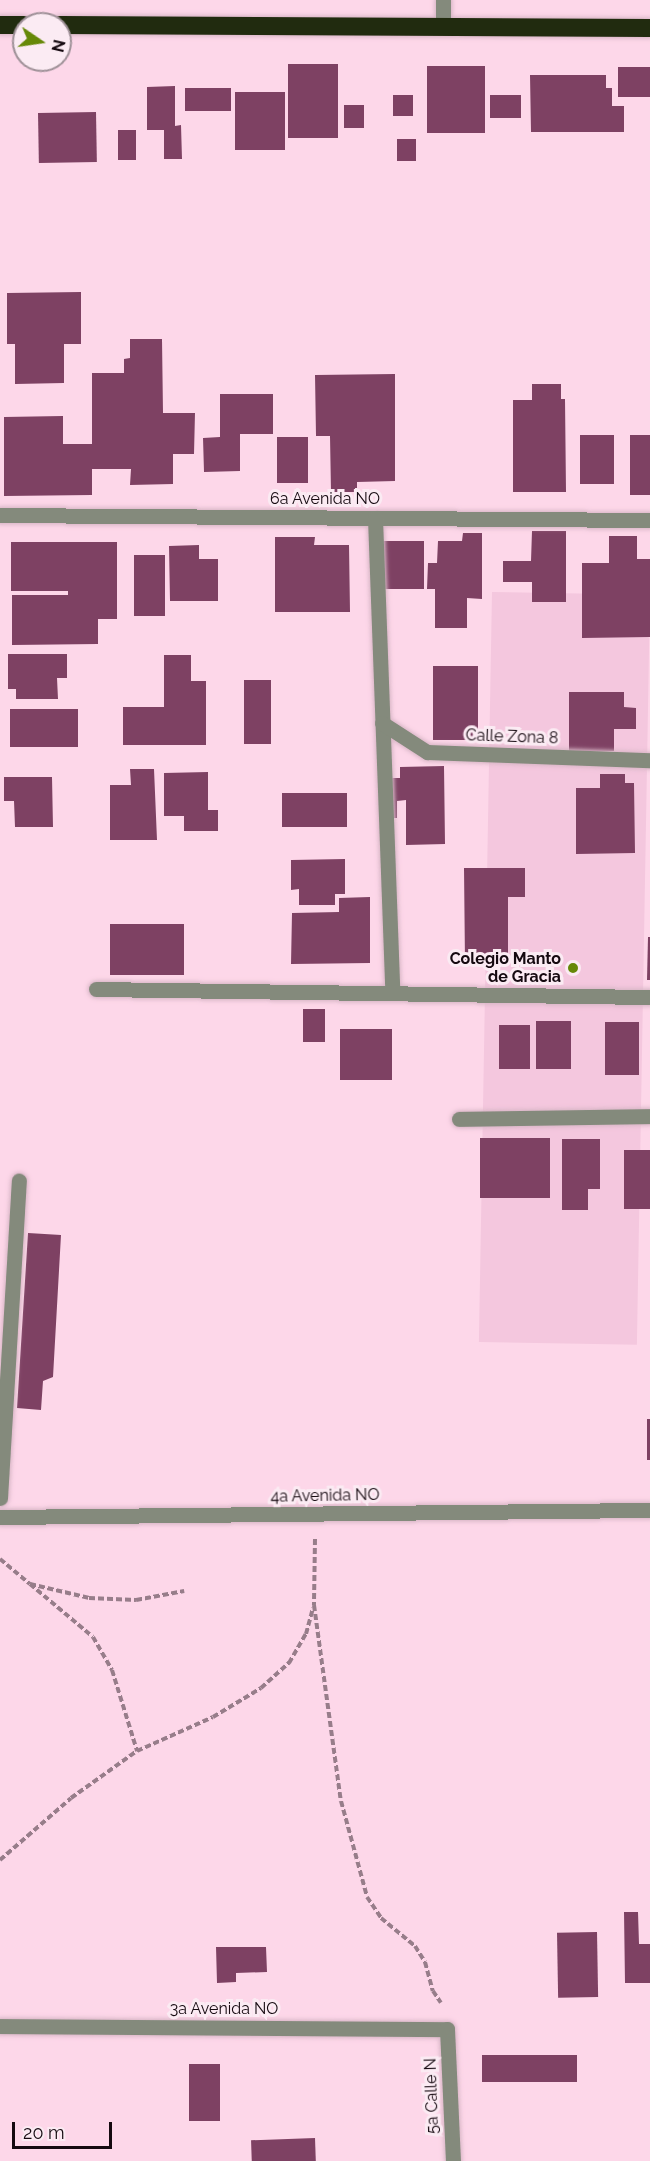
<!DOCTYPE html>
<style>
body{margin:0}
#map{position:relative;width:650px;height:2161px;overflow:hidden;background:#fdd7e9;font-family:Raleway,sans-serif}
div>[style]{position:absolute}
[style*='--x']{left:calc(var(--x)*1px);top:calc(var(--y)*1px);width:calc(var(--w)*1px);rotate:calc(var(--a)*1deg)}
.built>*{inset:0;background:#f4c7de;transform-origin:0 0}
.building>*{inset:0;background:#7e4163;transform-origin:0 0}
.path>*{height:4px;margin-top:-2px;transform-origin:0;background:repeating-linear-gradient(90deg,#977d8a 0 6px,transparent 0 9px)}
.roads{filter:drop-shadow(0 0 2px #d8b6c6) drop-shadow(0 0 2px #d8b6c6)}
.minor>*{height:15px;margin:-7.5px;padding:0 7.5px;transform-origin:7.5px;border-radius:7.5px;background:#848a7c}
.highway>*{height:18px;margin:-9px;padding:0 9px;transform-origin:9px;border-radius:9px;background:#212b0f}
.dots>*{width:16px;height:16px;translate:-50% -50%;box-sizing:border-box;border:3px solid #fbebf3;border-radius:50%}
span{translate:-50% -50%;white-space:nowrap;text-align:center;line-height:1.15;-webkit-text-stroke:6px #fbebf3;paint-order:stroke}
.street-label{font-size:16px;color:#150910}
.poi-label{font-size:16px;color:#150910;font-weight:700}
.right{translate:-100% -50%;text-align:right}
.north{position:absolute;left:12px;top:12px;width:60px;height:60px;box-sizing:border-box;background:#fbebf3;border:2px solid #9f9198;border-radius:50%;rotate:103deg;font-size:16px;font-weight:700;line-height:24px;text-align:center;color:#150910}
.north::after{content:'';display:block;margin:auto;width:21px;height:27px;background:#668808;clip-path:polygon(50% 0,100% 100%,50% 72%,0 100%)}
.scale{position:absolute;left:12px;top:2122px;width:100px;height:27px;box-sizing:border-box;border:3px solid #150910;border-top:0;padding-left:8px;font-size:18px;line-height:21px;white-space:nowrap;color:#150910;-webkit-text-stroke:4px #fbebf3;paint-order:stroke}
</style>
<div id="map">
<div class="built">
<div style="left:492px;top:592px;width:158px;height:750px;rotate:1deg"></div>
</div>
<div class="building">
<div style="left:288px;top:64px;width:50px;height:74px"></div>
<div style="left:427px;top:66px;width:58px;height:67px"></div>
<div style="left:618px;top:67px;width:32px;height:30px"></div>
<div style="clip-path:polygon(530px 75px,606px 75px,606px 88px,612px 88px,612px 106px,624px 106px,624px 132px,531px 132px)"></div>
<div style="clip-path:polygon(175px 86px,175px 126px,181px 125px,182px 159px,164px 159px,164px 130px,147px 130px,147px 87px)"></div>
<div style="left:185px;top:88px;width:46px;height:23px"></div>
<div style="left:285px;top:92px;width:58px;height:50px;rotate:90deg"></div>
<div style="left:393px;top:95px;width:20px;height:21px"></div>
<div style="left:490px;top:95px;width:31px;height:23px"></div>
<div style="left:344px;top:105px;width:20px;height:23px"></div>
<div style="left:96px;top:112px;width:50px;height:58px;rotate:89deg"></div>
<div style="left:136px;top:130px;width:30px;height:18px;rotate:90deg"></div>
<div style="left:416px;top:139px;width:22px;height:19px;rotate:90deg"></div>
<div style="clip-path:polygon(81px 292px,81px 344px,64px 344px,64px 383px,15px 384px,15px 344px,7px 344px,7px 293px)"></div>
<div style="clip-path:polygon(130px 339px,162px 339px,163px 413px,195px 413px,194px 454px,173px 454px,173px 484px,130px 485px,131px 469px,92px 469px,92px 495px,4px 496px,4px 417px,63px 416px,63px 444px,92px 444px,92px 373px,124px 373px,124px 359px,130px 358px)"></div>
<div style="clip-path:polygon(395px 374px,395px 481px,357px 482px,357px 492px,331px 492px,330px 436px,316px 436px,315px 375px)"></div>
<div style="clip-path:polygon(532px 384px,561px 384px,561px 399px,565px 399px,566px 492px,513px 492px,513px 400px,532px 400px)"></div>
<div style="clip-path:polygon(220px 394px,273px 394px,273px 434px,240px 434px,240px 471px,204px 472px,203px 438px,220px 437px)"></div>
<div style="left:580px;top:435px;width:34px;height:49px"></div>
<div style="left:630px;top:435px;width:20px;height:60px"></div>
<div style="left:308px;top:437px;width:46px;height:31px;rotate:90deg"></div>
<div style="clip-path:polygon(532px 531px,566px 531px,566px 602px,532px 602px,532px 582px,503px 582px,503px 561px,531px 561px)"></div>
<div style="clip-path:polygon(463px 533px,482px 533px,482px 599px,467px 598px,467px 628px,435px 628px,435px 589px,427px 589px,428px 563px,437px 563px,438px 541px,462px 541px)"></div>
<div style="clip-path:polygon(609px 536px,637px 536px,637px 559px,650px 559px,650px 637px,582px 638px,582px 563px,609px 563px)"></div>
<div style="clip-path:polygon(275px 537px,315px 537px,314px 545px,349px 545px,350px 612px,275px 612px)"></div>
<div style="left:424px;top:541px;width:48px;height:42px;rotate:90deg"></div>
<div style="clip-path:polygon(11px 542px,117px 542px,117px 619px,98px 619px,98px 644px,12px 645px,12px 595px,68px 595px,68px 591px,11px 591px)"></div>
<div style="clip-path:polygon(199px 545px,199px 559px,218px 559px,218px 601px,170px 601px,169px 546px)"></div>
<div style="left:134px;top:555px;width:31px;height:61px"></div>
<div style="clip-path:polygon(8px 654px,67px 654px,67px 678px,57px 678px,58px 699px,16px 699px,16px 689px,8px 689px)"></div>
<div style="clip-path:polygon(164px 655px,191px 655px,191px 681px,206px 681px,206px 745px,123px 745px,123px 707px,164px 707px)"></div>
<div style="left:433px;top:666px;width:45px;height:74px"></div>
<div style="left:244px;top:680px;width:27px;height:64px"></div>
<div style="clip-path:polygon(569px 692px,624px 692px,624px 707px,636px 708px,636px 729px,614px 729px,614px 751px,569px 752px)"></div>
<div style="left:10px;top:709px;width:68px;height:38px"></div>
<div style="clip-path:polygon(444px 766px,445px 844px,406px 845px,406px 800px,397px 801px,397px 818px,385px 818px,385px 778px,400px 778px,400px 767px)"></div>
<div style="clip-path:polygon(130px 769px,154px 769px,157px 840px,110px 840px,110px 785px,131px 785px)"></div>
<div style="clip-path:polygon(208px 772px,208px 810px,218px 810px,218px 831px,184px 831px,184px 816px,164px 816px,164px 773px)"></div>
<div style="clip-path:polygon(600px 774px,625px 774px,625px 783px,634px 783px,635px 853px,576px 854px,576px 788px,600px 788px)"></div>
<div style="clip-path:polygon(4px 777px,52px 777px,53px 827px,15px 827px,14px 801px,4px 801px)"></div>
<div style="left:282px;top:793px;width:65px;height:34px"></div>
<div style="clip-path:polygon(345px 859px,345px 894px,335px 894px,335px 905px,299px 905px,299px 889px,291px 890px,291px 860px)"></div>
<div style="clip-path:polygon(464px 868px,525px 868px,525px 897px,508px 897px,508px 963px,465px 963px)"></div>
<div style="clip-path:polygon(370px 897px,370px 963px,291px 964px,292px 913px,339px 912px,339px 898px)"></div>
<div style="left:110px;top:924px;width:74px;height:51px"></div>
<div style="clip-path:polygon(648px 937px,650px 937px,650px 980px,647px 980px)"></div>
<div style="left:303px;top:1009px;width:22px;height:33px"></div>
<div style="left:536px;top:1021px;width:35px;height:48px"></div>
<div style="left:605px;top:1022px;width:34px;height:53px"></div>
<div style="left:499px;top:1025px;width:31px;height:44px"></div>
<div style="left:340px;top:1029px;width:52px;height:51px"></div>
<div style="left:480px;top:1138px;width:70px;height:60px"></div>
<div style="clip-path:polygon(562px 1139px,600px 1139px,600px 1189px,588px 1189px,588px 1210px,562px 1210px)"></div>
<div style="left:650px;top:1150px;width:59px;height:26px;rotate:90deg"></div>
<div style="clip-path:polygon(28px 1233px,61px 1235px,53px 1377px,43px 1381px,41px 1410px,17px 1408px)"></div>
<div style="left:647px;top:1419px;width:3px;height:41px"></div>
<div style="clip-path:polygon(624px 1912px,638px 1912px,639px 1944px,650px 1944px,650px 1983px,625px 1983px)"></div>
<div style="left:597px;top:1932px;width:65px;height:40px;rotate:89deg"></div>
<div style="clip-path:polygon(216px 1947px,266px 1947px,267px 1972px,236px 1973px,236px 1982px,217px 1983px)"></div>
<div style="left:577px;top:2055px;width:27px;height:95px;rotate:90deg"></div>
<div style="left:189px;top:2064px;width:31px;height:57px"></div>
<div style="left:315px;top:2138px;width:23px;height:64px;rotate:88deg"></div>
</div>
<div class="path">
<div style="--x:315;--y:1539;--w:66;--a:90.9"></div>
<div style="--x:314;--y:1605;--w:198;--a:82.2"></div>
<div style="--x:341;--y:1801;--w:99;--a:74.8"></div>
<div style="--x:367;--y:1897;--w:25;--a:56"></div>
<div style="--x:381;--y:1918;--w:44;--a:39.5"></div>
<div style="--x:415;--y:1946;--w:19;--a:58"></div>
<div style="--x:425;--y:1962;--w:30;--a:75"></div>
<div style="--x:433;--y:1991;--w:14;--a:56"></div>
<div style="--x:0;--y:1559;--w:39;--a:40"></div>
<div style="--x:30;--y:1584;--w:61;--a:13.3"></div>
<div style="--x:89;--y:1598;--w:47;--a:2.4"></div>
<div style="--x:136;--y:1600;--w:49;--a:-10.6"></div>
<div style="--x:30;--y:1584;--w:82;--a:40.1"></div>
<div style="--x:93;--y:1637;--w:38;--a:60"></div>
<div style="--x:112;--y:1670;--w:85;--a:72.8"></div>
<div style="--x:0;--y:1860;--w:94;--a:-41.1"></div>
<div style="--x:71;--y:1798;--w:81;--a:-35.5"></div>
<div style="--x:137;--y:1751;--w:83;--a:-24.1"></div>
<div style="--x:213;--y:1717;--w:56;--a:-31.1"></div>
<div style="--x:261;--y:1688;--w:38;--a:-42"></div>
<div style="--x:289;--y:1663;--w:34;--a:-60"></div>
<div style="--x:306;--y:1634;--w:27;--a:-75"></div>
</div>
<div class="roads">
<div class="minor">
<div style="--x:443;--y:27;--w:27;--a:-90"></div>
<div style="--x:0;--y:515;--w:650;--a:0.44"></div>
<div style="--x:375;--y:518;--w:474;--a:87.9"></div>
<div style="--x:382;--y:723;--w:54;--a:32.8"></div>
<div style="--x:427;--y:752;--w:223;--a:2.1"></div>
<div style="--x:96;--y:989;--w:554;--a:0.83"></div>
<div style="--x:459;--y:1119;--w:191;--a:-0.9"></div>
<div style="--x:0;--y:1498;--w:318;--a:-86.6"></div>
<div style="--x:0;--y:1517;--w:650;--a:-0.62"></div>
<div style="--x:0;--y:2026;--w:447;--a:0.4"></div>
<div style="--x:447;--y:2029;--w:132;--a:87.4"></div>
</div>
<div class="highway">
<div style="--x:0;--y:25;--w:24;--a:0"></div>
<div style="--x:60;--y:25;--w:590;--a:0.29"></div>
</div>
</div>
<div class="dots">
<div style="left:573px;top:968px;background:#668808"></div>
</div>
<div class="street-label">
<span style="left:325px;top:499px">6a Avenida NO</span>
<span style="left:512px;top:737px;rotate:2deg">Calle Zona 8</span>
<span style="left:325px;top:1496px;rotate:-1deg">4a Avenida NO</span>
<span style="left:224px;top:2009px">3a Avenida NO</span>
<span style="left:432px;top:2096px;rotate:-92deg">5a Calle N</span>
</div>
<div class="poi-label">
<span class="right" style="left:561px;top:968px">Colegio Manto<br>de Gracia</span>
</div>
<div class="north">N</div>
<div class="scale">20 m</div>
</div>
